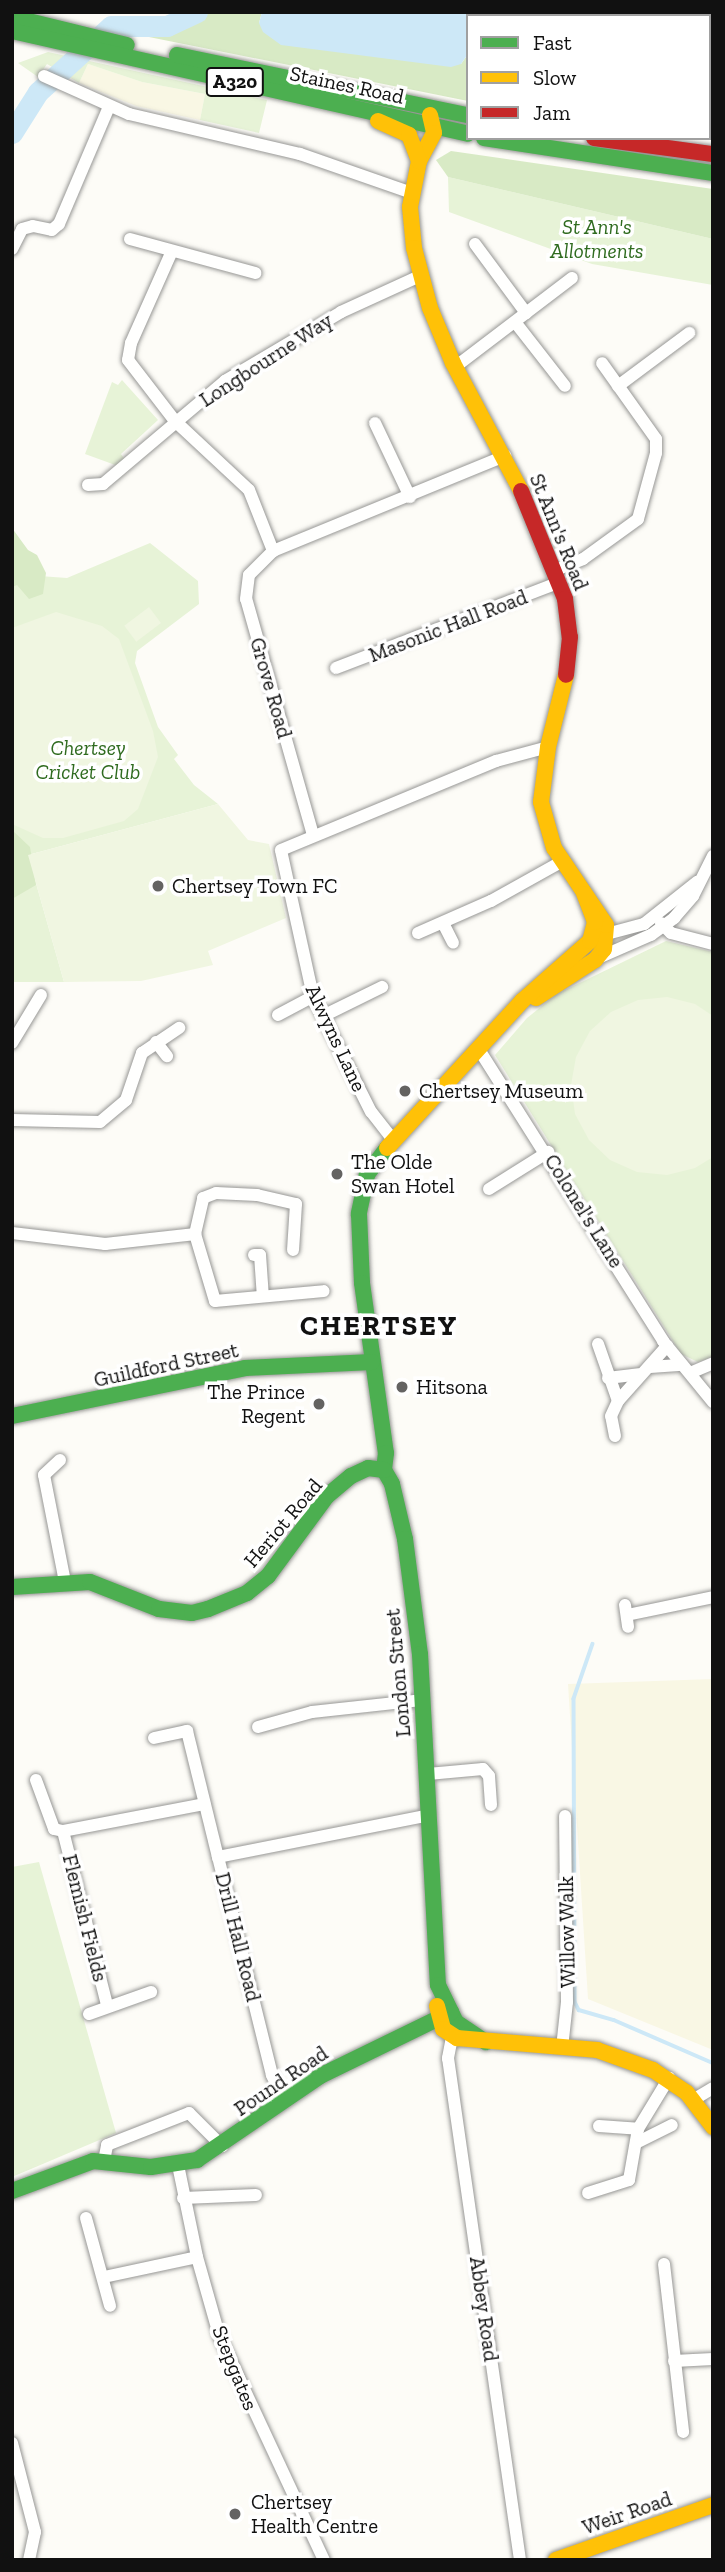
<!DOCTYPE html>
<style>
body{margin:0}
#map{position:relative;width:725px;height:2572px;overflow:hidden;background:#fdfcf7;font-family:"Zilla Slab",serif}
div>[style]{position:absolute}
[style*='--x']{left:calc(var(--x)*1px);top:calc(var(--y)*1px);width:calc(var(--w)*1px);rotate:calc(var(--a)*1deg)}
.farmland>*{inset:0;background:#f9f7e4}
.green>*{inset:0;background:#e7f3d7}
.forest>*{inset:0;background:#d8eac5}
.pitch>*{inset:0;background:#f0f6e1;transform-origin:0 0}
.water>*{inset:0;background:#cde8f7}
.stream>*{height:3.5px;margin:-1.75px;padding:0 1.75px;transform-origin:1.75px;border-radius:1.75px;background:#cde8f7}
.river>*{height:21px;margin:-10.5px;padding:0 10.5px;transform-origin:10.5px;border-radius:10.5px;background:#cde8f7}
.roads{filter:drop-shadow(0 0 2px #979795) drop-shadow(0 0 2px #979795)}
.street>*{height:12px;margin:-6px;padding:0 6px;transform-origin:6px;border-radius:6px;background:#fffffe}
.fast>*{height:16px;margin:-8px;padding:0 8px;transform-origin:8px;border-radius:8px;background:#4caf50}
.slow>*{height:16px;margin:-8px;padding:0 8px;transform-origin:8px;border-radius:8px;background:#ffc107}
.jam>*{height:16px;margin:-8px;padding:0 8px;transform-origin:8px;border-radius:8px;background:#c62828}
.dots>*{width:19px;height:19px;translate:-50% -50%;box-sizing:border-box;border:4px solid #fff;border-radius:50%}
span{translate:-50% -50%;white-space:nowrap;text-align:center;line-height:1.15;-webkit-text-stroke:7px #fff;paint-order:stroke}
.shield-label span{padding:2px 5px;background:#fff;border:2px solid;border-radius:5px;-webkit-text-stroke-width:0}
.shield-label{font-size:19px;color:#111;font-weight:700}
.street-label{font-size:21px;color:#111}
.park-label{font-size:21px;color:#2f6b1f;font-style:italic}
.poi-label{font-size:21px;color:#111}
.left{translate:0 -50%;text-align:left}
.right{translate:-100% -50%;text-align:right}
.district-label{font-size:28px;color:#111;font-weight:700;letter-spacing:2px}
.frame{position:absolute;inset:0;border:14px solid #111;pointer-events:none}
.legend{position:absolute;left:466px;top:14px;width:245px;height:126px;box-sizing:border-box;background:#fff;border:2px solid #a0a0a0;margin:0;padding:9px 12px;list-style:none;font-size:21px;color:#111}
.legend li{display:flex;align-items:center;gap:14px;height:35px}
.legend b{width:35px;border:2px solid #a0a0a0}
</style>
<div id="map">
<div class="farmland">
<div style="clip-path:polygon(88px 64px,142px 82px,205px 94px,200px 120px,136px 106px,79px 83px)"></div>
<div style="clip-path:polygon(713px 1679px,713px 2050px,588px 1999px,568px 1684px)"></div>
</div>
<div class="green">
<div style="clip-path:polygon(48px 52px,267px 100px,259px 133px,200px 120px,205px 94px,142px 82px,88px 64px,79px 83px,47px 64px,38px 77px,18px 63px)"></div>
<div style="clip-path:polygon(448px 177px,713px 239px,713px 285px,592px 264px,449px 212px)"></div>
<div style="clip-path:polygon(122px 380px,158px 420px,121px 454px,126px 461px,118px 466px,85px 454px,112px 382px,118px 385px)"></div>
<div style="clip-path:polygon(150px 543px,198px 581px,199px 604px,137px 651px,135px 663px,158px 727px,178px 755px,174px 759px,194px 785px,218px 804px,28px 855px,64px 982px,12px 982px,12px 574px,67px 578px)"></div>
<div style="clip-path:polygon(666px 941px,713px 952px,713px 1357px,698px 1362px,681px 1354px,495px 1055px,527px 1018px,557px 994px)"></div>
<div style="clip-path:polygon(39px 1862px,116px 2133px,12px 2177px,12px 1867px)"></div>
</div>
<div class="forest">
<div style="clip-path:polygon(208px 12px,262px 12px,259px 23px,461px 64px,468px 54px,468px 101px,124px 32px,175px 32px)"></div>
<div style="clip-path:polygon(451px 151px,713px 189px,713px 239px,448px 177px,436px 160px)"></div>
<div style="clip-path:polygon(12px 528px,28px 550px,37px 555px,46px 573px,43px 594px,29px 599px,17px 585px,12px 587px)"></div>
<div style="clip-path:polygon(12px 830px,30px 847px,36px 885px,12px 899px)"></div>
</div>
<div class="pitch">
<div style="left:149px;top:607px;width:20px;height:31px;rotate:53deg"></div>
<div style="clip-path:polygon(56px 612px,102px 626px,119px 639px,153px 731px,158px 757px,138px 809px,124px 821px,63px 838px,43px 838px,12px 824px,12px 628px)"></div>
<div style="clip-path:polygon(218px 804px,248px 840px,269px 844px,286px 918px,208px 951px,213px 965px,141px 981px,64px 982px,28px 855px)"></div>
<div style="clip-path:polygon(667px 997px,695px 1004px,713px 1016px,713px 1157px,695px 1168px,667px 1175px,637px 1172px,610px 1160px,589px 1140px,575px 1114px,571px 1085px,576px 1057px,590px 1031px,611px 1012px,638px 1000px)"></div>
</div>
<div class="water">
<div style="clip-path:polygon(262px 12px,493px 12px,468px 16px,468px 54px,461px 64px,451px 67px,281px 45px,263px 32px,259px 23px)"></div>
<div style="clip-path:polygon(523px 12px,713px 12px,713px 85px,709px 16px,519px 16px)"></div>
</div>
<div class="stream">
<div style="--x:593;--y:1644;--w:58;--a:109.1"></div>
<div style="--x:574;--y:1699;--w:303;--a:89.8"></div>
<div style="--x:575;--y:2002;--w:9;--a:63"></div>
<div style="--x:579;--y:2010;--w:36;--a:16"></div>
<div style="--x:614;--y:2020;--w:108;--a:23.5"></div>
</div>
<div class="river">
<div style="--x:12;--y:133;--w:49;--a:-57.6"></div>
<div style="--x:38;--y:92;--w:98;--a:-42.1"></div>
<div style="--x:111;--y:26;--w:56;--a:0"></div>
<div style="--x:167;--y:26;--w:33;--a:-25"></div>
</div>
<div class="roads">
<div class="street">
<div style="--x:44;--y:76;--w:93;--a:24.1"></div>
<div style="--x:129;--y:114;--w:176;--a:13.2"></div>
<div style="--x:300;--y:154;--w:119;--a:19.2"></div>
<div style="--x:130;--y:239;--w:130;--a:15.2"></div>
<div style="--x:475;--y:244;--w:86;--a:53.5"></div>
<div style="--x:12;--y:249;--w:22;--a:-63"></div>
<div style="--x:22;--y:229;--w:11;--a:-15"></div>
<div style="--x:33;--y:226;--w:19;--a:12"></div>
<div style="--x:52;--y:230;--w:9;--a:-41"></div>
<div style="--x:59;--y:224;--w:127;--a:-66.9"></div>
<div style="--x:172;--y:251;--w:101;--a:114"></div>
<div style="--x:131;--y:343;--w:17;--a:100"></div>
<div style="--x:128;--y:360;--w:77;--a:52.4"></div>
<div style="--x:175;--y:421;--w:101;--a:43"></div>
<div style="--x:249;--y:490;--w:66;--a:68.5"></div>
<div style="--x:515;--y:322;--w:81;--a:52"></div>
<div style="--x:455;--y:367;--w:147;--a:-37.3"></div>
<div style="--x:618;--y:386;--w:89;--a:-36.7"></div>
<div style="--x:375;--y:423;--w:82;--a:64.7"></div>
<div style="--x:88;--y:485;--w:15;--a:-4"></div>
<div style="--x:103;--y:484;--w:160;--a:-40.2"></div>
<div style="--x:225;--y:381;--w:135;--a:-30.7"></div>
<div style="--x:341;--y:312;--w:89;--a:-24.6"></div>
<div style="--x:556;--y:570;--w:29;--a:-22"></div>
<div style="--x:583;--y:559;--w:68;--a:-36"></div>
<div style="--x:638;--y:519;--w:68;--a:-74.7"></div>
<div style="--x:656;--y:453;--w:14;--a:-90"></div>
<div style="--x:656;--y:439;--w:93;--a:-125.4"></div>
<div style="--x:336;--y:668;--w:240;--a:-21"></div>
<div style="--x:313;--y:835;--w:245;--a:-105.8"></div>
<div style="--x:246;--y:599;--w:24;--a:-83"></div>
<div style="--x:249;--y:575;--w:34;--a:-45"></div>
<div style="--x:273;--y:551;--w:251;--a:-22.3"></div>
<div style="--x:443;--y:923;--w:22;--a:63"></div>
<div style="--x:661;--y:923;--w:14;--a:45"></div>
<div style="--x:671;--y:933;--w:43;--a:14.7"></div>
<div style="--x:418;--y:933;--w:80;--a:-23.7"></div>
<div style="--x:491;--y:901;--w:80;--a:-29.1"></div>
<div style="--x:599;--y:936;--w:47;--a:-14.9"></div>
<div style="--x:644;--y:924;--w:68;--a:-38.4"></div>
<div style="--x:598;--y:958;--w:58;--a:-23.5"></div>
<div style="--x:651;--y:935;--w:29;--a:-36"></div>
<div style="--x:674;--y:918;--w:29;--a:-49"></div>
<div style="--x:693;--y:896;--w:45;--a:-63.4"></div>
<div style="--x:278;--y:1015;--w:40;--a:-28"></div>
<div style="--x:323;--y:1016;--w:66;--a:-26.2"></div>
<div style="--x:156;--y:1042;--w:18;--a:52"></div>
<div style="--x:12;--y:1043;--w:56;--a:-58.9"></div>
<div style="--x:478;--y:1048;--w:347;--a:57.7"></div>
<div style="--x:663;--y:1341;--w:79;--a:50.7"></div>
<div style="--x:12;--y:1120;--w:88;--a:1.3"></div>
<div style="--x:100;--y:1122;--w:34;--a:-40"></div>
<div style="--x:126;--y:1100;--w:50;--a:-71.2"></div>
<div style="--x:142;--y:1053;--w:45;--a:-34"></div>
<div style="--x:394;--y:1141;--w:37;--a:-128"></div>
<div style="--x:371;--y:1112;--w:130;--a:-116.6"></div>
<div style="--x:313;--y:996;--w:149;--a:-102.4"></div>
<div style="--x:281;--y:850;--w:233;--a:-22.5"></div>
<div style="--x:496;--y:761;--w:54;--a:-15.1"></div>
<div style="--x:489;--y:1189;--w:70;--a:-32.1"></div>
<div style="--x:12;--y:1233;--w:94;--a:6.7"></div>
<div style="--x:105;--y:1244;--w:91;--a:-6.3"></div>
<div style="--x:195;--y:1234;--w:37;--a:-77"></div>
<div style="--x:203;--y:1198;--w:14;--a:-21"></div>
<div style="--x:216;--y:1193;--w:41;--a:2.8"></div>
<div style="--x:257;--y:1195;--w:40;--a:13"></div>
<div style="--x:296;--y:1204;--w:46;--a:93.7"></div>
<div style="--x:195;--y:1234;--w:70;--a:73.4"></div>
<div style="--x:215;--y:1301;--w:109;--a:-5.2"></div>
<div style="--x:254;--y:1255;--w:6;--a:0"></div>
<div style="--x:260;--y:1255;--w:39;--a:86"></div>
<div style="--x:598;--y:1344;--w:60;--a:70.7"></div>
<div style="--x:650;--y:1367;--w:32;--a:-4"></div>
<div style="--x:690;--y:1373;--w:25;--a:-23"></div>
<div style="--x:608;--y:1378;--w:31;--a:-7"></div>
<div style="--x:615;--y:1436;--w:20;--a:-101"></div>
<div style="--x:611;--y:1416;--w:17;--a:-65"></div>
<div style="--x:618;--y:1401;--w:74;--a:-48.3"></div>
<div style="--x:60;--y:1460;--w:22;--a:137"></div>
<div style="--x:44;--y:1475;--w:109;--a:78.9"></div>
<div style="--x:625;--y:1605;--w:22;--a:82"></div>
<div style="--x:627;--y:1615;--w:88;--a:-11.8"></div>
<div style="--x:258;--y:1727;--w:56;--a:-15.5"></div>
<div style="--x:312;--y:1712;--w:112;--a:-6.2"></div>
<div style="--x:154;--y:1738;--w:34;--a:-12"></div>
<div style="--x:187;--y:1731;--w:130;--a:76.2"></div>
<div style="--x:428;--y:1774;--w:55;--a:-5.2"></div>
<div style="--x:483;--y:1769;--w:9;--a:49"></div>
<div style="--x:489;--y:1776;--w:29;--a:86"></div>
<div style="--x:36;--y:1780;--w:52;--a:69.8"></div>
<div style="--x:54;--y:1829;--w:9;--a:13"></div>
<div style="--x:63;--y:1831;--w:144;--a:-10.8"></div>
<div style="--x:63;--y:1831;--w:179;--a:75.8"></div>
<div style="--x:89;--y:2014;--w:66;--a:-19.5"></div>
<div style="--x:454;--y:2027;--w:32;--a:101"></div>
<div style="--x:448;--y:2058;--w:507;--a:81.84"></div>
<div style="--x:562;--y:2048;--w:46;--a:-83.8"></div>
<div style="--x:567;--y:2002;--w:186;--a:-90.6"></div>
<div style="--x:693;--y:2100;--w:23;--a:-31"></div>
<div style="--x:284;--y:2101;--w:29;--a:-115"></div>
<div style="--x:272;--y:2075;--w:225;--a:-103.9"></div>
<div style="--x:218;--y:1857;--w:216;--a:-11.2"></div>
<div style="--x:599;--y:2126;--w:39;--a:4"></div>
<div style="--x:636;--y:2143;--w:40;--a:-26.6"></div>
<div style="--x:104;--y:2161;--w:16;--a:-79"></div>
<div style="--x:107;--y:2145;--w:88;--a:-21.3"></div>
<div style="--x:189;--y:2113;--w:47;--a:45"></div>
<div style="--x:178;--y:2165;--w:94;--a:78.3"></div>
<div style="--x:197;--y:2257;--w:81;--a:74.2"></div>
<div style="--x:219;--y:2335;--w:248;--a:65"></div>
<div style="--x:588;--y:2193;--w:43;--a:-17.6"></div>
<div style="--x:629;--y:2180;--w:52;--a:-80"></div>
<div style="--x:638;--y:2129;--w:60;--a:-58.7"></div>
<div style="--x:183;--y:2198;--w:73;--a:-2.4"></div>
<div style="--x:86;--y:2218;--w:91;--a:74.7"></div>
<div style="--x:664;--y:2264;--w:169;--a:83.5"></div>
<div style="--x:104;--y:2277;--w:95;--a:-12.1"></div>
<div style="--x:674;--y:2361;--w:39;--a:-3"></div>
<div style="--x:12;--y:2443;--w:92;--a:75.5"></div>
<div style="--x:35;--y:2532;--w:29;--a:102"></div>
</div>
<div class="fast">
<div style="--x:12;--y:17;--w:118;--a:13.7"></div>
<div style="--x:12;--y:31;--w:467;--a:12.7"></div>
<div style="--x:177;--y:55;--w:297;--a:11.7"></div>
<div style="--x:484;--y:138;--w:232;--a:8.7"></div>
<div style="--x:387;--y:1148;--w:34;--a:127"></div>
<div style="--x:367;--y:1175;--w:40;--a:102"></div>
<div style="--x:359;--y:1214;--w:69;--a:87.5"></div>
<div style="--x:362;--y:1283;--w:172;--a:82"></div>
<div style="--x:386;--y:1453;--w:17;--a:97"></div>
<div style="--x:384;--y:1470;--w:16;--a:60"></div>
<div style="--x:392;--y:1484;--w:57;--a:76.7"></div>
<div style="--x:405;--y:1539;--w:116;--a:82.6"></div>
<div style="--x:420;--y:1654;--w:331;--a:86.9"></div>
<div style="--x:438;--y:1985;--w:41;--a:64.1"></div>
<div style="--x:456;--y:2022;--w:36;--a:34"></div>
<div style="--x:12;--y:1416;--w:238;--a:-11.6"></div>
<div style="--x:245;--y:1368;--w:127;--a:-2.7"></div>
<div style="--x:12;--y:1587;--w:78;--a:-3.7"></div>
<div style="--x:90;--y:1582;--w:74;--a:21.4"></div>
<div style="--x:159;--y:1609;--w:33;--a:7"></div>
<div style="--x:192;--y:1613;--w:16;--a:-14"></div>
<div style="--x:208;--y:1609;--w:42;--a:-22.3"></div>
<div style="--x:247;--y:1593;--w:27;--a:-39"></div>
<div style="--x:268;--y:1576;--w:99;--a:-53.6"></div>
<div style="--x:327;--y:1496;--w:31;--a:-40"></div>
<div style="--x:351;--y:1476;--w:19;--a:-25"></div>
<div style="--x:368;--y:1468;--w:16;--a:7"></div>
<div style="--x:12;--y:2191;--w:86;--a:-20.3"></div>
<div style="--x:93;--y:2161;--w:58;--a:5.9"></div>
<div style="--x:151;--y:2167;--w:47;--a:-8.7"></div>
<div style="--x:197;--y:2160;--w:149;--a:-34.3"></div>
<div style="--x:320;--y:2076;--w:146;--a:-26"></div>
</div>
<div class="slow">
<div style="--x:430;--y:115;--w:18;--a:77"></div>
<div style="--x:434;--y:133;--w:32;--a:118"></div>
<div style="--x:419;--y:161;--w:47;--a:101.1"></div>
<div style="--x:410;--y:207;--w:41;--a:84.4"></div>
<div style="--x:414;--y:248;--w:62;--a:75.1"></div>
<div style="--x:430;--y:308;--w:60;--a:67.3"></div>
<div style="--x:453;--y:363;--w:145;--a:62"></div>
<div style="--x:378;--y:121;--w:34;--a:24"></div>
<div style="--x:409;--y:135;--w:28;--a:69"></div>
<div style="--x:536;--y:998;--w:70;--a:-32.8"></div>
<div style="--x:595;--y:960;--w:14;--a:-51"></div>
<div style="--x:604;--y:949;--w:24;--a:-85"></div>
<div style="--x:606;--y:925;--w:93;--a:-124"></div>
<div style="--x:554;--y:848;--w:48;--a:-105.8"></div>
<div style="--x:541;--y:802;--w:55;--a:-82.7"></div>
<div style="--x:548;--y:747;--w:74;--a:-76"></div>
<div style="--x:387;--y:1148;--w:200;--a:-47.4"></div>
<div style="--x:522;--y:1001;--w:91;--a:-41.4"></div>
<div style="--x:590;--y:941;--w:20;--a:-75"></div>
<div style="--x:595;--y:922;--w:30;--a:-111"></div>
<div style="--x:437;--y:2006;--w:24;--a:75"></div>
<div style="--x:443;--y:2029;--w:17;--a:33"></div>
<div style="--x:457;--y:2038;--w:141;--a:4.9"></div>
<div style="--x:597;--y:2050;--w:59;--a:19.7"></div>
<div style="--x:653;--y:2070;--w:41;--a:34.1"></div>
<div style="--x:687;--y:2093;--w:43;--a:52.6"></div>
<div style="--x:556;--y:2560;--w:166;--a:-19.3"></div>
</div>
<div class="jam">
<div style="--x:594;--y:138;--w:120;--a:7.7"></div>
<div style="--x:521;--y:491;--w:117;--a:67.8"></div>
<div style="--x:565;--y:599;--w:38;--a:83"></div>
<div style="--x:570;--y:637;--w:38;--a:96"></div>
</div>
</div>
<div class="dots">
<div style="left:158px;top:886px;background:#646362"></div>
<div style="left:405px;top:1091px;background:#646362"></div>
<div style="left:337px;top:1174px;background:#646362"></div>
<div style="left:402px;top:1387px;background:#646362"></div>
<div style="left:319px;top:1404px;background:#646362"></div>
<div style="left:235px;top:2514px;background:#646362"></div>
</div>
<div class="shield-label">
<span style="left:235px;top:82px">A320</span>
</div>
<div class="street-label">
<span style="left:347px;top:85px;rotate:12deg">Staines Road</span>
<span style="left:266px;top:360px;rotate:-33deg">Longbourne Way</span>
<span style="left:559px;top:532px;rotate:68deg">St Ann's Road</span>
<span style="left:448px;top:626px;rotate:-21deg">Masonic Hall Road</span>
<span style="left:271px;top:688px;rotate:74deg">Grove Road</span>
<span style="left:336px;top:1038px;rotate:65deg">Alwyns Lane</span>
<span style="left:584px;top:1211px;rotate:58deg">Colonel's Lane</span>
<span style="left:166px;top:1365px;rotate:-12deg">Guildford Street</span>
<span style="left:283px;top:1523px;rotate:-50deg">Heriot Road</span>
<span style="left:398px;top:1673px;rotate:-95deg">London Street</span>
<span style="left:85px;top:1918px;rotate:76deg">Flemish Fields</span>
<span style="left:567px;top:1932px;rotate:-91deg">Willow Walk</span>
<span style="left:238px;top:1937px;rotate:76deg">Drill Hall Road</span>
<span style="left:281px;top:2081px;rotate:-34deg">Pound Road</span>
<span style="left:484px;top:2309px;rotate:82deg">Abbey Road</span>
<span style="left:235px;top:2368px;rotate:68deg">Stepgates</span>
<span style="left:627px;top:2513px;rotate:-19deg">Weir Road</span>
</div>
<div class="park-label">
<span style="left:597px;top:239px">St Ann's<br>Allotments</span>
<span style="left:88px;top:760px">Chertsey<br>Cricket Club</span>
</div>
<div class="poi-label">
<span class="left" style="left:172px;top:886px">Chertsey Town FC</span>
<span class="left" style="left:419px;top:1091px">Chertsey Museum</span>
<span class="left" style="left:351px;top:1174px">The Olde<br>Swan Hotel</span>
<span class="left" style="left:416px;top:1387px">Hitsona</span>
<span class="right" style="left:305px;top:1404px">The Prince<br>Regent</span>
<span class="left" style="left:251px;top:2514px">Chertsey<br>Health Centre</span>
</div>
<div class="district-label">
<span style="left:379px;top:1326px">CHERTSEY</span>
</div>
<div class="frame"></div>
<ul class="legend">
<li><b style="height:9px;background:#4caf50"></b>Fast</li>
<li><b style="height:9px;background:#ffc107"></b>Slow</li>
<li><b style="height:9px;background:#c62828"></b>Jam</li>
</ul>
</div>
